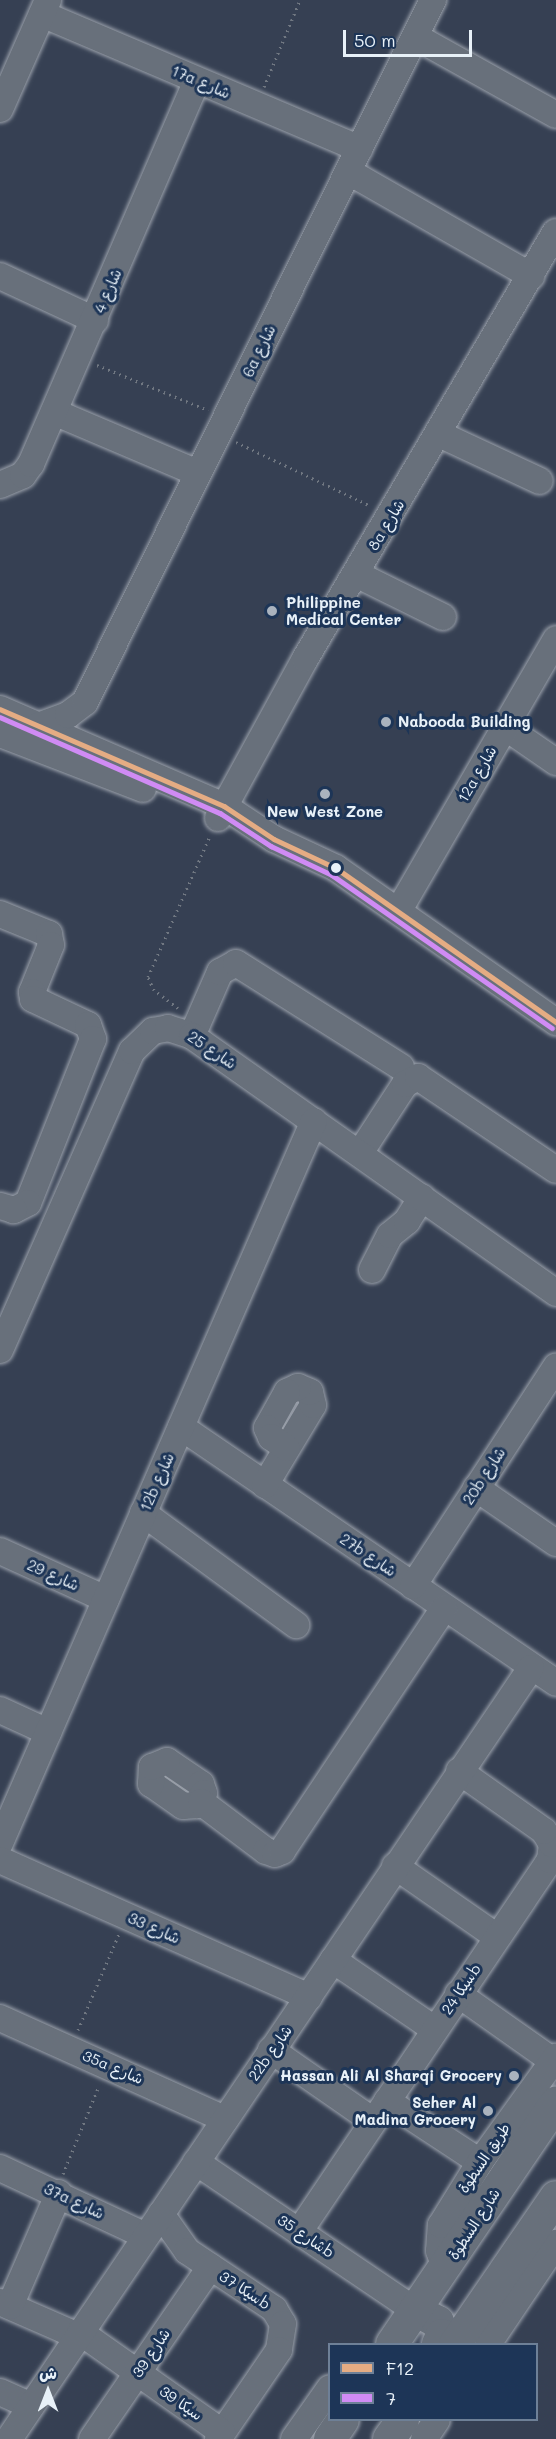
<!DOCTYPE html>
<meta charset="utf-8">
<style>
body{margin:0}
#map{position:relative;width:556px;height:2439px;overflow:hidden;background:#364053;font-family:Mali,"Playpen Sans Arabic",sans-serif}
div>[style]{position:absolute}
[style*='--x']{left:calc(var(--x)*1px);top:calc(var(--y)*1px);width:calc(var(--w)*1px);rotate:calc(var(--a)*1deg)}
.path>*{height:3px;margin-top:-1.5px;transform-origin:0;background:repeating-linear-gradient(90deg,#717882 0 1.5px,transparent 0 6px)}
.roads{filter:drop-shadow(0 0 2px #9ba1ab) drop-shadow(0 0 2px #9ba1ab)}
.minor>*{height:26px;margin:-13px;padding:0 13px;transform-origin:13px;border-radius:13px;background:#68707b}
.major>*{height:32px;margin:-16px;padding:0 16px;transform-origin:16px;border-radius:16px;background:#68707b}
.bus-1>*{height:4.5px;margin:-2.25px;padding:0 2.25px;transform-origin:2.25px;border-radius:2.25px;background:#e5ac83}
.bus-2>*{height:4.5px;margin:-2.25px;padding:0 2.25px;transform-origin:2.25px;border-radius:2.25px;background:#d08bf4}
.dots>*{width:16px;height:16px;translate:-50% -50%;box-sizing:border-box;border:3px solid #1d3557;border-radius:50%}
span{translate:-50% -50%;white-space:nowrap;text-align:center;line-height:1.15;-webkit-text-stroke:6px #1d3557;paint-order:stroke}
.street-label{font-size:15px;color:#e8f1f8}
.poi-label{font-size:15px;color:#e8f1f8;font-weight:700}
.left{translate:0 -50%;text-align:left}
.right{translate:-100% -50%;text-align:right}
.legend{position:absolute;left:328px;top:2343px;width:210px;height:78px;box-sizing:border-box;background:#1d3557;border:2px solid #6e8097;margin:0;padding:8px 10px;list-style:none;font-size:18px;color:#e8f1f8}
.legend li{display:flex;align-items:center;gap:12px;height:30px}
.legend b{width:30px;border:2px solid #6e8097}
.north{position:absolute;left:18px;top:2361px;width:60px;height:60px;-webkit-text-stroke:4px #1d3557;paint-order:stroke;rotate:0deg;font-size:16px;font-weight:700;line-height:24px;text-align:center;color:#e8f1f8}
.north::after{content:'';display:block;margin:auto;width:21px;height:27px;background:#e8f1f8;clip-path:polygon(50% 0,100% 100%,50% 72%,0 100%)}
.scale{position:absolute;left:343px;top:30px;width:129px;height:27px;box-sizing:border-box;border:3px solid #e8f1f8;border-top:0;padding-left:8px;font-size:18px;line-height:21px;white-space:nowrap;color:#e8f1f8;-webkit-text-stroke:4px #1d3557;paint-order:stroke}
</style>
<div id="map">
<div class="path">
<div style="--x:264;--y:87;--w:94;--a:-67.5"></div>
<div style="--x:97;--y:365;--w:120;--a:22.1"></div>
<div style="--x:236;--y:442;--w:149;--a:25.4"></div>
<div style="--x:178;--y:1008;--w:30;--a:-143"></div>
<div style="--x:154;--y:990;--w:14;--a:-115"></div>
<div style="--x:148;--y:977;--w:152;--a:-66.3"></div>
<div style="--x:78;--y:2030;--w:104;--a:-66.9"></div>
<div style="--x:63;--y:2174;--w:95;--a:-67.8"></div>
</div>
<div class="roads">
<div class="minor">
<div style="--x:42;--y:14;--w:345;--a:23"></div>
<div style="--x:416;--y:37;--w:160;--a:29.1"></div>
<div style="--x:0;--y:109;--w:119;--a:-66.2"></div>
<div style="--x:349;--y:172;--w:210;--a:29.7"></div>
<div style="--x:0;--y:276;--w:105;--a:24.9"></div>
<div style="--x:54;--y:412;--w:156;--a:23"></div>
<div style="--x:439;--y:434;--w:111;--a:25"></div>
<div style="--x:0;--y:485;--w:25;--a:-23"></div>
<div style="--x:23;--y:475;--w:14;--a:-54"></div>
<div style="--x:31;--y:464;--w:418;--a:-66.6"></div>
<div style="--x:356;--y:574;--w:97;--a:26.3"></div>
<div style="--x:0;--y:709;--w:244;--a:23.4"></div>
<div style="--x:224;--y:806;--w:60;--a:33.4"></div>
<div style="--x:274;--y:839;--w:68;--a:25.1"></div>
<div style="--x:336;--y:868;--w:269;--a:35"></div>
<div style="--x:38;--y:726;--w:32;--a:-20"></div>
<div style="--x:68;--y:715;--w:21;--a:-37"></div>
<div style="--x:85;--y:702;--w:784;--a:-63.63"></div>
<div style="--x:505;--y:727;--w:62;--a:34.5"></div>
<div style="--x:0;--y:734;--w:153;--a:21"></div>
<div style="--x:218;--y:818;--w:181;--a:-61.3"></div>
<div style="--x:305;--y:659;--w:495;--a:-59.6"></div>
<div style="--x:399;--y:910;--w:313;--a:-59.9"></div>
<div style="--x:0;--y:914;--w:53;--a:22.2"></div>
<div style="--x:49;--y:934;--w:11;--a:80"></div>
<div style="--x:51;--y:945;--w:51;--a:112"></div>
<div style="--x:32;--y:992;--w:7;--a:82"></div>
<div style="--x:33;--y:999;--w:61;--a:25.3"></div>
<div style="--x:88;--y:1025;--w:15;--a:70"></div>
<div style="--x:93;--y:1039;--w:176;--a:111.6"></div>
<div style="--x:28;--y:1203;--w:16;--a:153"></div>
<div style="--x:14;--y:1210;--w:15;--a:-164"></div>
<div style="--x:192;--y:1036;--w:70;--a:-66.4"></div>
<div style="--x:220;--y:972;--w:18;--a:-29"></div>
<div style="--x:236;--y:963;--w:195;--a:32.2"></div>
<div style="--x:360;--y:1153;--w:82;--a:-56.9"></div>
<div style="--x:405;--y:1084;--w:15;--a:-28"></div>
<div style="--x:418;--y:1077;--w:166;--a:34"></div>
<div style="--x:372;--y:1270;--w:39;--a:-63"></div>
<div style="--x:390;--y:1235;--w:22;--a:-39"></div>
<div style="--x:407;--y:1221;--w:28;--a:-58"></div>
<div style="--x:0;--y:1350;--w:327;--a:-66.2"></div>
<div style="--x:132;--y:1051;--w:29;--a:-44"></div>
<div style="--x:153;--y:1031;--w:15;--a:-11"></div>
<div style="--x:168;--y:1028;--w:25;--a:18"></div>
<div style="--x:192;--y:1036;--w:446;--a:35.2"></div>
<div style="--x:181;--y:1427;--w:454;--a:34.3"></div>
<div style="--x:265;--y:1485;--w:93;--a:-59"></div>
<div style="--x:313;--y:1405;--w:13;--a:-103"></div>
<div style="--x:310;--y:1392;--w:13;--a:-157"></div>
<div style="--x:298;--y:1387;--w:12;--a:156"></div>
<div style="--x:287;--y:1392;--w:41;--a:119.1"></div>
<div style="--x:267;--y:1428;--w:10;--a:66"></div>
<div style="--x:271;--y:1437;--w:19;--a:35"></div>
<div style="--x:476;--y:1488;--w:97;--a:34.5"></div>
<div style="--x:143;--y:1513;--w:190;--a:36.2"></div>
<div style="--x:0;--y:1551;--w:116;--a:24.4"></div>
<div style="--x:413;--y:1586;--w:262;--a:-56.9"></div>
<div style="--x:0;--y:1710;--w:53;--a:24.6"></div>
<div style="--x:167;--y:1761;--w:41;--a:34.1"></div>
<div style="--x:201;--y:1784;--w:9;--a:72"></div>
<div style="--x:204;--y:1793;--w:14;--a:120"></div>
<div style="--x:197;--y:1805;--w:14;--a:176"></div>
<div style="--x:183;--y:1806;--w:39;--a:-145"></div>
<div style="--x:151;--y:1784;--w:17;--a:-87"></div>
<div style="--x:152;--y:1767;--w:16;--a:-22"></div>
<div style="--x:201;--y:1802;--w:81;--a:37"></div>
<div style="--x:266;--y:1851;--w:9;--a:18"></div>
<div style="--x:275;--y:1854;--w:8;--a:-23"></div>
<div style="--x:282;--y:1851;--w:292;--a:-56.3"></div>
<div style="--x:0;--y:1843;--w:787;--a:-66.5"></div>
<div style="--x:0;--y:1860;--w:338;--a:23.9"></div>
<div style="--x:395;--y:1866;--w:124;--a:34.8"></div>
<div style="--x:333;--y:1960;--w:122;--a:34.3"></div>
<div style="--x:458;--y:1994;--w:116;--a:35.2"></div>
<div style="--x:0;--y:2018;--w:247;--a:24.2"></div>
<div style="--x:271;--y:2050;--w:124;--a:34.8"></div>
<div style="--x:387;--y:2101;--w:111;--a:33.3"></div>
<div style="--x:196;--y:2162;--w:264;--a:34.1"></div>
<div style="--x:0;--y:2168;--w:161;--a:25"></div>
<div style="--x:161;--y:2214;--w:45;--a:54.9"></div>
<div style="--x:187;--y:2251;--w:105;--a:33.7"></div>
<div style="--x:274;--y:2309;--w:17;--a:59"></div>
<div style="--x:283;--y:2324;--w:26;--a:99"></div>
<div style="--x:279;--y:2350;--w:108;--a:124.4"></div>
<div style="--x:299;--y:2232;--w:449;--a:-56"></div>
<div style="--x:550;--y:1860;--w:16;--a:-83"></div>
<div style="--x:552;--y:1844;--w:15;--a:-122"></div>
<div style="--x:544;--y:1831;--w:104;--a:-144.8"></div>
<div style="--x:445;--y:2268;--w:18;--a:-109"></div>
<div style="--x:439;--y:2251;--w:26;--a:-86"></div>
<div style="--x:441;--y:2225;--w:74;--a:-58.2"></div>
<div style="--x:480;--y:2162;--w:130;--a:-54.1"></div>
<div style="--x:0;--y:2302;--w:85;--a:23.6"></div>
<div style="--x:10;--y:2306;--w:123;--a:-66.6"></div>
<div style="--x:80;--y:2332;--w:174;--a:35.2"></div>
<div style="--x:488;--y:2344;--w:122;--a:-56"></div>
<div style="--x:0;--y:2392;--w:34;--a:24"></div>
<div style="--x:9;--y:2439;--w:931;--a:-55.9"></div>
<div style="--x:92;--y:2439;--w:209;--a:-55.5"></div>
<div style="--x:294;--y:2439;--w:62;--a:-54.8"></div>
<div style="--x:424;--y:2439;--w:23;--a:-56"></div>
</div>
<div class="major">
<div style="--x:415;--y:2310;--w:26;--a:28"></div>
<div style="--x:438;--y:2322;--w:14;--a:73"></div>
<div style="--x:442;--y:2335;--w:10;--a:114"></div>
<div style="--x:392;--y:2344;--w:292;--a:-55.8"></div>
<div style="--x:455;--y:2344;--w:178;--a:-55.5"></div>
<div style="--x:330;--y:2439;--w:23;--a:-56"></div>
<div style="--x:389;--y:2439;--w:24;--a:-54"></div>
</div>
</div>
<div class="bus-1">
<div style="--x:0;--y:709;--w:244;--a:23.4"></div>
<div style="--x:224;--y:806;--w:60;--a:33.4"></div>
<div style="--x:274;--y:839;--w:68;--a:25.1"></div>
<div style="--x:336;--y:868;--w:269;--a:35"></div>
</div>
<div class="bus-2">
<div style="--x:0;--y:717;--w:240;--a:23.6"></div>
<div style="--x:220;--y:813;--w:61;--a:32.9"></div>
<div style="--x:271;--y:846;--w:68;--a:25.4"></div>
<div style="--x:332;--y:875;--w:268;--a:34.8"></div>
</div>
<div class="dots">
<div style="left:272px;top:611px;background:#aab3be"></div>
<div style="left:386px;top:722px;background:#aab3be"></div>
<div style="left:325px;top:794px;background:#aab3be"></div>
<div style="left:336px;top:868px;background:#e8f1f8"></div>
<div style="left:514px;top:2076px;background:#aab3be"></div>
<div style="left:488px;top:2111px;background:#aab3be"></div>
</div>
<div class="street-label">
<span style="left:201px;top:82px;rotate:23deg">17a شارع</span>
<span style="left:108px;top:291px;rotate:-67deg">شارع 4</span>
<span style="left:259px;top:351px;rotate:-64deg">6a شارع</span>
<span style="left:386px;top:525px;rotate:-59deg">8a شارع</span>
<span style="left:477px;top:774px;rotate:-60deg">12a شارع</span>
<span style="left:212px;top:1050px;rotate:34deg">شارع 25</span>
<span style="left:484px;top:1476px;rotate:-57deg">20b شارع</span>
<span style="left:157px;top:1482px;rotate:-66deg">12b شارع</span>
<span style="left:368px;top:1555px;rotate:34deg">27b شارع</span>
<span style="left:53px;top:1575px;rotate:24deg">شارع 29</span>
<span style="left:154px;top:1928px;rotate:24deg">شارع 33</span>
<span style="left:461px;top:1989px;rotate:-56deg">سيكا 24b</span>
<span style="left:270px;top:2053px;rotate:-55deg">22b شارع</span>
<span style="left:113px;top:2067px;rotate:23deg">35a شارع</span>
<span style="left:484px;top:2158px;rotate:-56deg">طريق السطوة</span>
<span style="left:74px;top:2201px;rotate:25deg">37a شارع</span>
<span style="left:474px;top:2224px;rotate:-57deg">شارع السطوة</span>
<span style="left:306px;top:2236px;rotate:34deg">شارع 35b</span>
<span style="left:245px;top:2290px;rotate:33deg">سيكا 37b</span>
<span style="left:151px;top:2353px;rotate:-56deg">شارع 39</span>
<span style="left:181px;top:2403px;rotate:35deg">سيكا 39</span>
</div>
<div class="poi-label">
<span class="left" style="left:286px;top:611px">Philippine<br>Medical Center</span>
<span class="left" style="left:398px;top:722px">Nabooda Building</span>
<span style="left:325px;top:812px">New West Zone</span>
<span class="right" style="left:502px;top:2076px">Hassan Ali Al Sharqi Grocery</span>
<span class="right" style="left:476px;top:2111px">Seher Al<br>Madina Grocery</span>
</div>
<ul class="legend">
<li><b style="height:8px;background:#e5ac83"></b>F12</li>
<li><b style="height:8px;background:#d08bf4"></b>7</li>
</ul>
<div class="north">ش</div>
<div class="scale">50 m</div>
</div>
